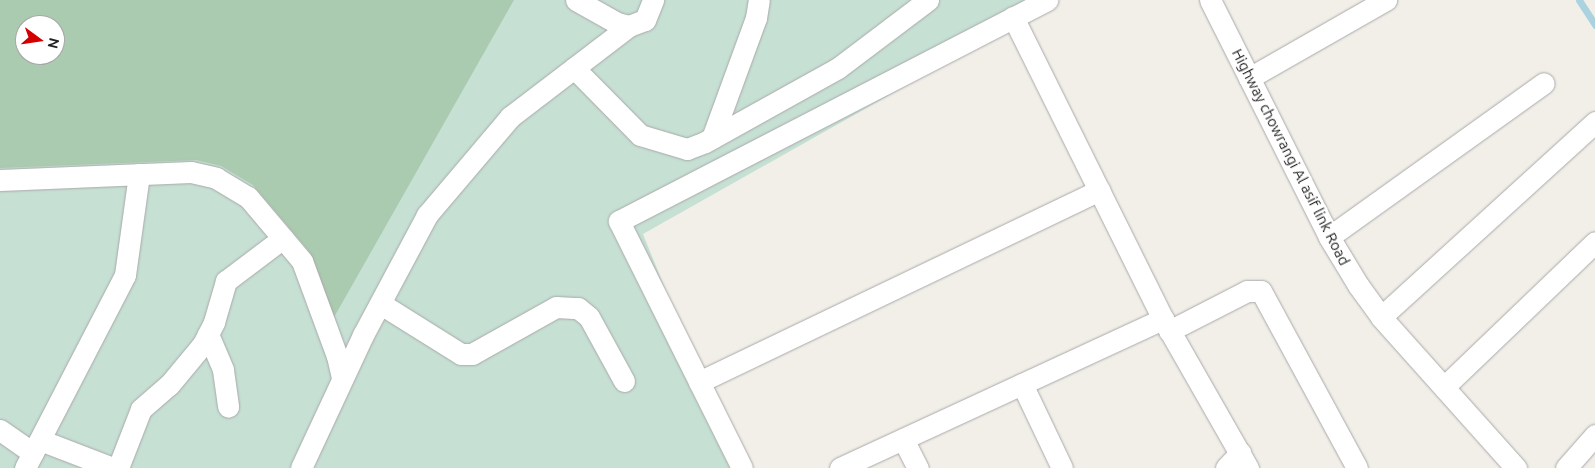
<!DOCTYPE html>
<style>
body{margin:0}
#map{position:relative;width:1595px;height:468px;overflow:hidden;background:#f2efe9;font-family:Ubuntu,sans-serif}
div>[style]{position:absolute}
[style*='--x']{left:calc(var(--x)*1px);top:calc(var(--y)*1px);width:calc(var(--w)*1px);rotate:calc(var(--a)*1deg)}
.wetland>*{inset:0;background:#c6e0d4}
.cemetery>*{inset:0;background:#aacbaf}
.stream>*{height:7px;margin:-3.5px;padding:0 3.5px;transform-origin:3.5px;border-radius:3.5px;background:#aad3df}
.roads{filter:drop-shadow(0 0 1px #a9a9a9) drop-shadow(0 0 1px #a9a9a9)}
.minor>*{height:21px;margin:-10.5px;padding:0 10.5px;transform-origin:10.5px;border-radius:10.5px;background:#fff}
span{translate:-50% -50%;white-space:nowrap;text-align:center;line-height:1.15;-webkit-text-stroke:4.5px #fff;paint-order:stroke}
.street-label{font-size:15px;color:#222}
.north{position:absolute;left:15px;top:15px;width:50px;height:50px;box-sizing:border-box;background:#fff;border:1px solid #a7a7a7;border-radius:50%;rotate:104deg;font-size:14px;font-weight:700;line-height:20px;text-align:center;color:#222}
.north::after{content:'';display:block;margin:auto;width:18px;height:22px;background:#d40000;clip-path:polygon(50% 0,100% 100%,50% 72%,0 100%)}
</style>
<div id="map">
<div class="wetland">
<div style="clip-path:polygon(evenodd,0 0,1058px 0,643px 234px,737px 468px,0 468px,0 0,25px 25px,55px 25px,55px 55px,25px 55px,25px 25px)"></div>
</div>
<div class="cemetery">
<div style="clip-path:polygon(evenodd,0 0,514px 0,333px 319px,307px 249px,253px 185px,221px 166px,196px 160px,0 168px,0 0,25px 25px,55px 25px,55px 55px,25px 55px,25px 25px)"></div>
</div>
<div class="stream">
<div style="--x:1579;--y:0;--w:30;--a:57"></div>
</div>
<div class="roads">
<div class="minor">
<div style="--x:576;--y:0;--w:47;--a:29.3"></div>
<div style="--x:617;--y:23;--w:12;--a:14"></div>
<div style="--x:629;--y:26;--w:17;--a:-21"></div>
<div style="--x:645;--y:20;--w:22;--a:-68"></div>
<div style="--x:1210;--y:0;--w:265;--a:63.3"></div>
<div style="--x:1329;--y:237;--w:56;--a:58.9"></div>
<div style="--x:1358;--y:285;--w:39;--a:54"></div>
<div style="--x:1381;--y:317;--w:203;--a:48.2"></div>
<div style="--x:1013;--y:17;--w:337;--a:63.6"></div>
<div style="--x:1163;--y:319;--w:172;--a:60.3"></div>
<div style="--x:574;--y:68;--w:94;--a:45.4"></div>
<div style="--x:640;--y:135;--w:49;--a:16.6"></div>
<div style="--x:687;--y:149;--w:19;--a:-21"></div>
<div style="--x:705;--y:142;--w:152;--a:-29.1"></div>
<div style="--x:838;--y:68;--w:113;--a:-37.1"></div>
<div style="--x:1249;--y:78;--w:158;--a:-29.7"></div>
<div style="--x:712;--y:138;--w:128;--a:-69.9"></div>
<div style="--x:756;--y:18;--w:18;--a:-81"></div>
<div style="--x:0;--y:180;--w:191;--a:-2.4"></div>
<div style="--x:191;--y:172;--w:26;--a:13"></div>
<div style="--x:216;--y:178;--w:37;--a:31"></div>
<div style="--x:248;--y:197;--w:84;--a:49.8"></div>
<div style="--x:302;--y:261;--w:101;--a:69.8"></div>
<div style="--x:337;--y:356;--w:23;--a:77"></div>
<div style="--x:1329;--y:237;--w:264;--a:-35.6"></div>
<div style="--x:381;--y:304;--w:94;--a:32"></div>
<div style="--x:461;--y:354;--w:11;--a:0"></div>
<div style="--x:472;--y:354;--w:96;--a:-29.2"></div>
<div style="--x:556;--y:307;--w:22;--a:3"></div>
<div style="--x:578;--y:308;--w:14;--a:39"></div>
<div style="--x:589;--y:317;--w:73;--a:61.3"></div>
<div style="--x:1381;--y:317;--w:290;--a:-42.3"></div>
<div style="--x:1169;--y:331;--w:88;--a:-27.1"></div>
<div style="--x:1247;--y:291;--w:14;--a:0"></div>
<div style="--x:1261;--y:291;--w:201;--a:61.5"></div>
<div style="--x:208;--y:334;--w:39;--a:67"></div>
<div style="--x:223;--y:370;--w:37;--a:82"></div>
<div style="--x:699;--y:382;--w:444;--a:-25.6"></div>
<div style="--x:1022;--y:384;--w:93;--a:64.5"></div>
<div style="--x:1444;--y:387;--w:209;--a:-43.8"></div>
<div style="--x:0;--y:430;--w:40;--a:34.9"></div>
<div style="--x:903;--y:439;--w:33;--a:63"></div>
<div style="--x:40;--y:440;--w:78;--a:21"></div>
<div style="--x:25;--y:468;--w:217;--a:-62.6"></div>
<div style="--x:125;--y:275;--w:102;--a:-82.1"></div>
<div style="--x:118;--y:468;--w:63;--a:-68.7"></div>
<div style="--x:141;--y:409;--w:37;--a:-41"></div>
<div style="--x:169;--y:385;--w:53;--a:-50.3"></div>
<div style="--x:203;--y:344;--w:25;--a:-63"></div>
<div style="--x:214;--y:322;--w:43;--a:-73.7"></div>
<div style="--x:226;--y:281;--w:71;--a:-37"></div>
<div style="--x:301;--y:468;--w:147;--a:-65"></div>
<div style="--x:363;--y:335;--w:136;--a:-61.9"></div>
<div style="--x:427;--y:215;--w:128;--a:-49.7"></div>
<div style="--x:510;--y:117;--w:150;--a:-37.4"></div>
<div style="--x:742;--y:468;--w:276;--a:-116.5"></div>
<div style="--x:619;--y:221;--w:482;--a:-27.3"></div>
<div style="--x:840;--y:468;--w:356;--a:-24.8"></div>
<div style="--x:1226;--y:468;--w:21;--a:-47"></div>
<div style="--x:1566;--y:468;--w:44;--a:-48.7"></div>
</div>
</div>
<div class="street-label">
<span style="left:1291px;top:157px;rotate:63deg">Highway chowrangi Al asif link Road</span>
</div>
<div class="north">N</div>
</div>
